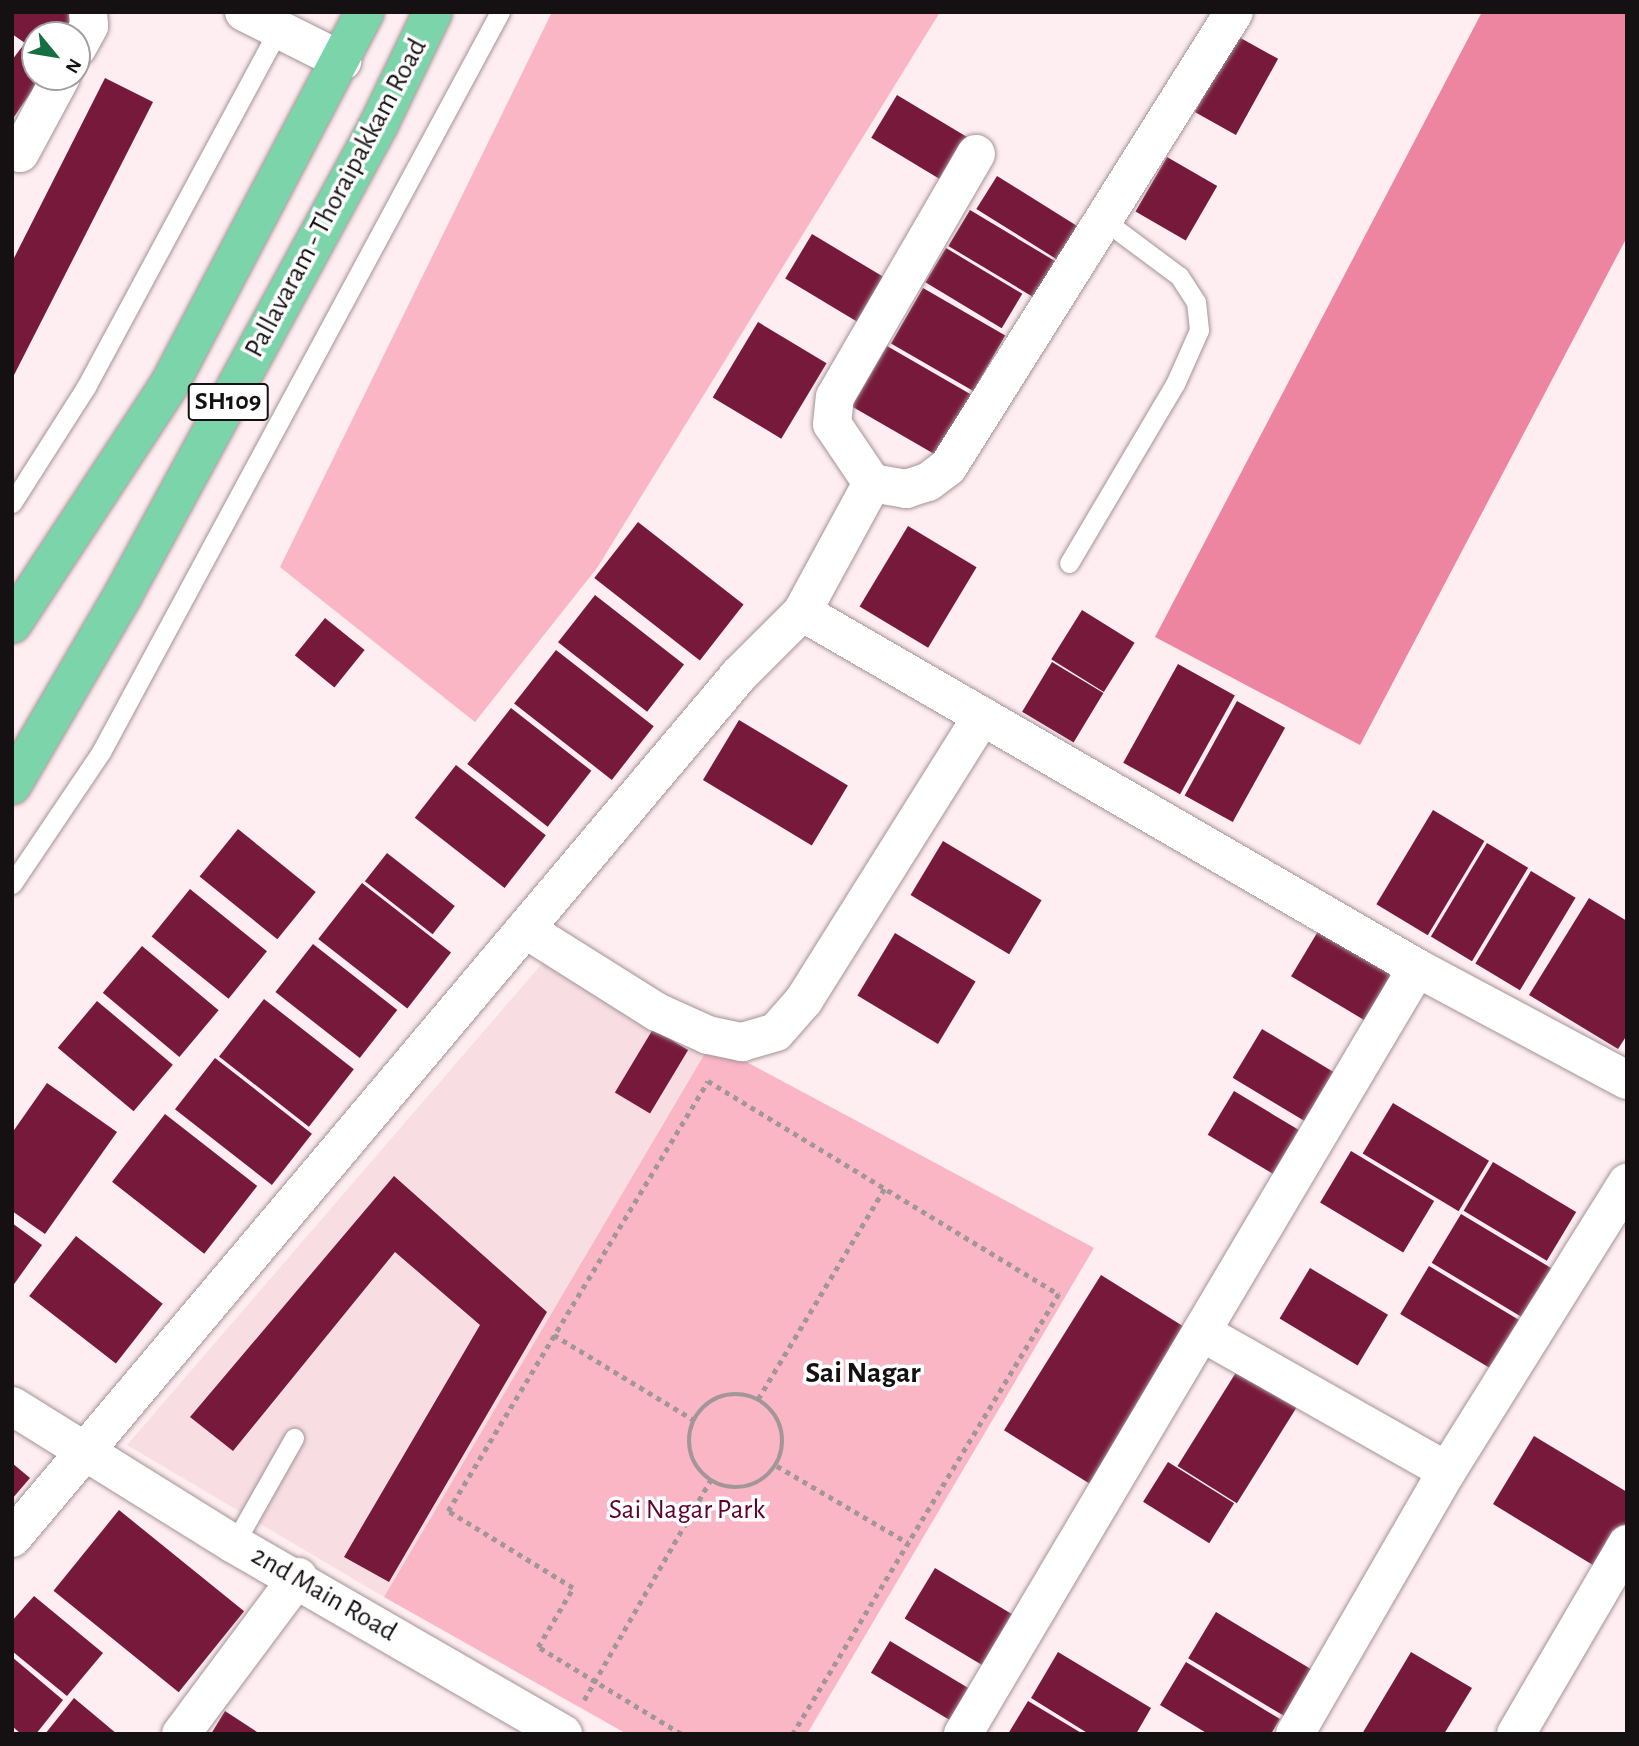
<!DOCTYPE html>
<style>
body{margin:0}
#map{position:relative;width:1639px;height:1746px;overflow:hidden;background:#feedf1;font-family:"Alegreya Sans",sans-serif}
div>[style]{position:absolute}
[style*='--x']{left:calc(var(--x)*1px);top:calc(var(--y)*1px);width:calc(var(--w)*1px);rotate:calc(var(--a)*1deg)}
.built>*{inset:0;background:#f8dee3}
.green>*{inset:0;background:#fab6c5}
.water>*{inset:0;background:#ed85a0}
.building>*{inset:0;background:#77193a;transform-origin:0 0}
.path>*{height:4.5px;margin-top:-2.25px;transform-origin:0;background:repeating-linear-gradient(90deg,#a39699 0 5px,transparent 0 10px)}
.path>.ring{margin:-2.25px;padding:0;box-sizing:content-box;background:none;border:4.5px solid #a39699;border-radius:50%}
.roads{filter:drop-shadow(0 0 2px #a39396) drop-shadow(0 0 2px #a39396)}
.lane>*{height:19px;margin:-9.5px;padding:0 9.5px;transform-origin:9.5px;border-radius:9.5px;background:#fff}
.street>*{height:38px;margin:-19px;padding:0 19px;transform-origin:19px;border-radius:19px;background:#fff}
.primary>*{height:38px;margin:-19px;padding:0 19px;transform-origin:19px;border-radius:19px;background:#7cd5aa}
span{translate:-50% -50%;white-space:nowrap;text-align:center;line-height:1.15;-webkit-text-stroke:7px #fff;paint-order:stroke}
.shield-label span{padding:2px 5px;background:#fff;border:2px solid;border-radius:5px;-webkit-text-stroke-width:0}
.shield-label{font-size:26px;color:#151011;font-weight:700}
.street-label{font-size:28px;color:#151011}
.park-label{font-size:28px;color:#600029}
.neighbourhood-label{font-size:30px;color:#151011;font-weight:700}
.frame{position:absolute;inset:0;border:14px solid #151011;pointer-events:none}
.north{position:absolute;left:21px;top:21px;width:70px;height:70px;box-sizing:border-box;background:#fff;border:2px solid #a19fa0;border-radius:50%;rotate:120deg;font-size:19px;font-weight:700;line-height:28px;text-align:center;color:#151011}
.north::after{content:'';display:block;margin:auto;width:24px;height:32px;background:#166f43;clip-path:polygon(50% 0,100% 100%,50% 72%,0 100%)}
</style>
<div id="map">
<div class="built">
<div style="clip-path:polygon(546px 959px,705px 1053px,384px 1597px,127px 1445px)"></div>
</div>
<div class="green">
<div style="clip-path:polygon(552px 12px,940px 12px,597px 568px,475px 722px,280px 567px)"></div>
<div style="clip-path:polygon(711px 1043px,1094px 1248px,807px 1734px,627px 1734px,384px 1597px)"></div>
</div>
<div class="water">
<div style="clip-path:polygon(1482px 12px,1627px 12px,1627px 237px,1360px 745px,1155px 637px)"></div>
</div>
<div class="building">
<div style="clip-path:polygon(12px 12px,67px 12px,84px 24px,71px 35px,35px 35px,35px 77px,46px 77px,38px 97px,31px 92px,12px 120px,12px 60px,25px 43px,12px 34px)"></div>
<div style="left:1237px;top:36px;width:47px;height:87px;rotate:29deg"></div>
<div style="clip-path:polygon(105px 78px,153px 102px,12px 379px,12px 262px)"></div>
<div style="left:897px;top:95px;width:90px;height:50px;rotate:31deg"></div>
<div style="left:1167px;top:157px;width:58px;height:63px;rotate:30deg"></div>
<div style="left:997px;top:176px;width:103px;height:39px;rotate:32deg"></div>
<div style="left:970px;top:210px;width:110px;height:42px;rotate:31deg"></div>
<div style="left:812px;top:234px;width:86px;height:52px;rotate:31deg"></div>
<div style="left:946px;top:248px;width:89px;height:40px;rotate:31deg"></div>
<div style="left:923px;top:288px;width:95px;height:64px;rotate:30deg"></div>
<div style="left:758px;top:322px;width:80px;height:88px;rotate:31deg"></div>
<div style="left:887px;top:346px;width:98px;height:70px;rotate:30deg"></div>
<div style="left:638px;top:522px;width:134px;height:71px;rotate:38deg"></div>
<div style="left:908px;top:526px;width:80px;height:94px;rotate:31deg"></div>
<div style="left:595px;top:595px;width:113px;height:60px;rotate:38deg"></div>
<div style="left:1082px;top:610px;width:62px;height:58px;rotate:32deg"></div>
<div style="left:325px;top:618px;width:51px;height:48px;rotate:39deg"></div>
<div style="left:556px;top:650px;width:124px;height:68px;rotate:38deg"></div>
<div style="left:1052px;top:662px;width:60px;height:58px;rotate:31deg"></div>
<div style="left:1178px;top:664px;width:65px;height:113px;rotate:29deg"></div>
<div style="left:1237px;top:701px;width:55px;height:108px;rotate:29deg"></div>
<div style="left:511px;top:708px;width:102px;height:71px;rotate:38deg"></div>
<div style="left:739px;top:720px;width:127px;height:70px;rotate:31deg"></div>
<div style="left:456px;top:765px;width:114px;height:67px;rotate:38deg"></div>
<div style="left:1433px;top:810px;width:60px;height:110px;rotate:31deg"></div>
<div style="left:238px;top:829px;width:100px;height:61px;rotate:39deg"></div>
<div style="left:943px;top:841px;width:115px;height:63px;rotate:31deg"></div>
<div style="left:1487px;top:843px;width:48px;height:109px;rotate:31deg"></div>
<div style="left:387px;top:853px;width:86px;height:36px;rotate:38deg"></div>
<div style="left:1531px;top:871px;width:52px;height:108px;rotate:31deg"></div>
<div style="left:362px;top:883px;width:113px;height:71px;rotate:38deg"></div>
<div style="left:190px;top:889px;width:99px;height:61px;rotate:39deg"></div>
<div style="clip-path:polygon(1589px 898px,1627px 921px,1627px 1035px,1618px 1049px,1529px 995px)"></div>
<div style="left:1323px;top:923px;width:99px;height:62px;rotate:31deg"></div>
<div style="left:895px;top:933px;width:94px;height:73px;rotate:31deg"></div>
<div style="left:313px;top:944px;width:107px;height:61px;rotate:38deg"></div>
<div style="left:142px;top:946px;width:100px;height:61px;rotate:40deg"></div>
<div style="left:264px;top:999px;width:114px;height:73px;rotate:38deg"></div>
<div style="left:97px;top:1001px;width:99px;height:61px;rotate:40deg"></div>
<div style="left:653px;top:1029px;width:41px;height:74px;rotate:31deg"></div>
<div style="left:1262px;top:1029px;width:97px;height:57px;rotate:31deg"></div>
<div style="left:215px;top:1058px;width:123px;height:65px;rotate:38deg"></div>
<div style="clip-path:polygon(47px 1083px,117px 1132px,45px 1234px,12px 1211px,12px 1133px)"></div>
<div style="left:1234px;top:1091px;width:83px;height:51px;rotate:31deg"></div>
<div style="left:1393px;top:1103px;width:112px;height:59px;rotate:31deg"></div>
<div style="left:165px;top:1114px;width:117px;height:86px;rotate:38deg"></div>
<div style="left:1351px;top:1151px;width:97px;height:60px;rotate:31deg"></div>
<div style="left:1493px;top:1162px;width:97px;height:57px;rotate:31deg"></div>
<div style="clip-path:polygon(394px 1176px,547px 1312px,389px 1582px,344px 1557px,480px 1325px,395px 1252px,233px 1451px,190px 1417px)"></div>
<div style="left:1461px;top:1214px;width:106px;height:57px;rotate:31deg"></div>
<div style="clip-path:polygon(12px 1223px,42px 1245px,12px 1287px)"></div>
<div style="left:76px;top:1236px;width:110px;height:76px;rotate:38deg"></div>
<div style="left:1429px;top:1266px;width:108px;height:56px;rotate:31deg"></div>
<div style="left:1310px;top:1268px;width:91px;height:59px;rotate:31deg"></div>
<div style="left:1101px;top:1275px;width:103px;height:183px;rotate:32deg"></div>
<div style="left:1240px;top:1366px;width:70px;height:118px;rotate:32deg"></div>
<div style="clip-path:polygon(1534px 1436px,1627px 1492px,1627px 1528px,1601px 1570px,1493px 1504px)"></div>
<div style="left:1168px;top:1462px;width:78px;height:47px;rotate:32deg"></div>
<div style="clip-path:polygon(12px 1463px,30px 1478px,12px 1499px)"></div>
<div style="left:119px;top:1510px;width:161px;height:104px;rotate:39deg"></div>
<div style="left:935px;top:1568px;width:102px;height:59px;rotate:31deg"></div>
<div style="clip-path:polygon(34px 1596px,103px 1653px,67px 1696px,12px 1651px,12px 1621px)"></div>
<div style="left:1216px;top:1612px;width:113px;height:54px;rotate:31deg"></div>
<div style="left:890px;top:1641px;width:101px;height:37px;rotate:31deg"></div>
<div style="clip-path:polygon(1058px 1652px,1151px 1708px,1136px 1734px,1089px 1734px,1031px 1698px)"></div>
<div style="clip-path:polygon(1411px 1652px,1472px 1688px,1444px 1734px,1362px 1734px)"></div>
<div style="clip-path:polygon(12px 1657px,63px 1700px,36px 1734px,21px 1734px,12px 1726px)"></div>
<div style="clip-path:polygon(1186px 1662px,1280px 1719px,1271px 1734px,1208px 1734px,1160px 1705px)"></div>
<div style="clip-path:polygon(74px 1698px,117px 1734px,45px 1734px)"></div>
<div style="clip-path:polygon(1028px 1701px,1083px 1734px,1008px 1734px)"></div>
<div style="clip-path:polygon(225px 1711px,260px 1734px,211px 1734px)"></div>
</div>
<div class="path">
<div style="--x:554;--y:1335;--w:164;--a:31.3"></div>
<div class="ring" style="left:689px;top:1394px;width:89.5px;height:89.5px"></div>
<div style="--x:758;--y:1399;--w:246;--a:-59"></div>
<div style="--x:777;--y:1466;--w:152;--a:30.4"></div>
<div style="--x:584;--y:1700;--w:253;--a:-60.1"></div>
<div style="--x:681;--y:1734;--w:167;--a:-148.7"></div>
<div style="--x:538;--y:1647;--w:69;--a:-59.3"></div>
<div style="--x:573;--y:1588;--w:147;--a:-148.4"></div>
<div style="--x:448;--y:1511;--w:502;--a:-58.84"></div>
<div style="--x:708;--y:1081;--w:411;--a:31.3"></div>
<div style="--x:1059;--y:1294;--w:514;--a:121.15"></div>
</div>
<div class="roads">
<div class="lane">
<div style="--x:12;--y:503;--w:138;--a:-57.5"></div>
<div style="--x:86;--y:387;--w:411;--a:-61.7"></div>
<div style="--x:1069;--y:563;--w:208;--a:-59.4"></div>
<div style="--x:1175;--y:384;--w:59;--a:-66"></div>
<div style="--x:1199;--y:330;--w:28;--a:-96"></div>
<div style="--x:1196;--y:302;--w:31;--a:-123"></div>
<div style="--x:1179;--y:276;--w:94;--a:-143.3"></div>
<div style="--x:12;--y:884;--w:159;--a:-56"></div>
<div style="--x:101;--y:752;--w:841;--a:-61.67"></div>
<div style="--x:234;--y:1544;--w:122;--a:-60.5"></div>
</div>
<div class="street">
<div style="--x:244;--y:12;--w:110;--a:26.6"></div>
<div style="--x:77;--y:48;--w:25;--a:-61"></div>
<div style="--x:89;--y:26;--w:14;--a:-94"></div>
<div style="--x:12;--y:148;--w:9;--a:32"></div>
<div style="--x:20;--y:153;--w:86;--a:-61.7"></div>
<div style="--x:872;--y:483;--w:71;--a:-124.1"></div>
<div style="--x:832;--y:424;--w:27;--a:-84"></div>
<div style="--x:835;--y:397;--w:281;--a:-59.9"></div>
<div style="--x:802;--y:612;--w:711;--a:30.06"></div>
<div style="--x:1417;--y:968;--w:238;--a:28.1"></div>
<div style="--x:525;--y:929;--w:156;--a:32.2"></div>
<div style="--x:657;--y:1012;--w:56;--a:24.3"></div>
<div style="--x:708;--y:1035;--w:35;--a:12"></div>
<div style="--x:742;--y:1042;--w:35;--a:-16"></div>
<div style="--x:776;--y:1032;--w:43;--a:-48.8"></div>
<div style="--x:804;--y:1000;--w:335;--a:-57.9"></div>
<div style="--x:1203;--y:1333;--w:280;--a:29.5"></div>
<div style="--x:12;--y:1406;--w:261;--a:31.9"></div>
<div style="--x:234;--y:1544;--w:380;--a:30"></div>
<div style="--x:12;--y:1538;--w:1128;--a:-49.89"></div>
<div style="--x:739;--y:675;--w:89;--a:-45"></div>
<div style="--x:802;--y:612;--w:147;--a:-61.5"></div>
<div style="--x:872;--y:483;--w:35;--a:10"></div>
<div style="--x:906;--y:489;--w:23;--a:-18"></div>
<div style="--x:928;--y:482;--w:25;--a:-37"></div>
<div style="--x:948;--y:467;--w:537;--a:-57.85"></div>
<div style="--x:181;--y:1734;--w:196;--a:-53.3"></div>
<div style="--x:963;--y:1734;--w:890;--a:-59.35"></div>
<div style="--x:1295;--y:1734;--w:304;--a:-60"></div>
<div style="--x:1447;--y:1471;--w:340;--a:-58"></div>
<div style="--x:1516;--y:1734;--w:220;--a:-59.7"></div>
</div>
<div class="primary">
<div style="--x:12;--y:624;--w:286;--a:-56.7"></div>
<div style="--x:169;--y:385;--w:421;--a:-62.3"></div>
<div style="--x:12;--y:785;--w:220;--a:-59.7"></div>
<div style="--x:123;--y:595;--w:536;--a:-61.47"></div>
<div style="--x:379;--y:124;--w:124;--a:-64.3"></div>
</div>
</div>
<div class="shield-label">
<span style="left:228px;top:402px">SH109</span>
</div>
<div class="street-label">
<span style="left:336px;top:198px;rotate:-62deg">Pallavaram - Thoraipakkam Road</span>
<span style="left:324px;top:1594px;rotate:30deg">2nd Main Road</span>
</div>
<div class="park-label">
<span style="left:687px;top:1510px">Sai Nagar Park</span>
</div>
<div class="neighbourhood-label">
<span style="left:863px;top:1373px">Sai Nagar</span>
</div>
<div class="frame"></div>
<div class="north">N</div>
</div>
